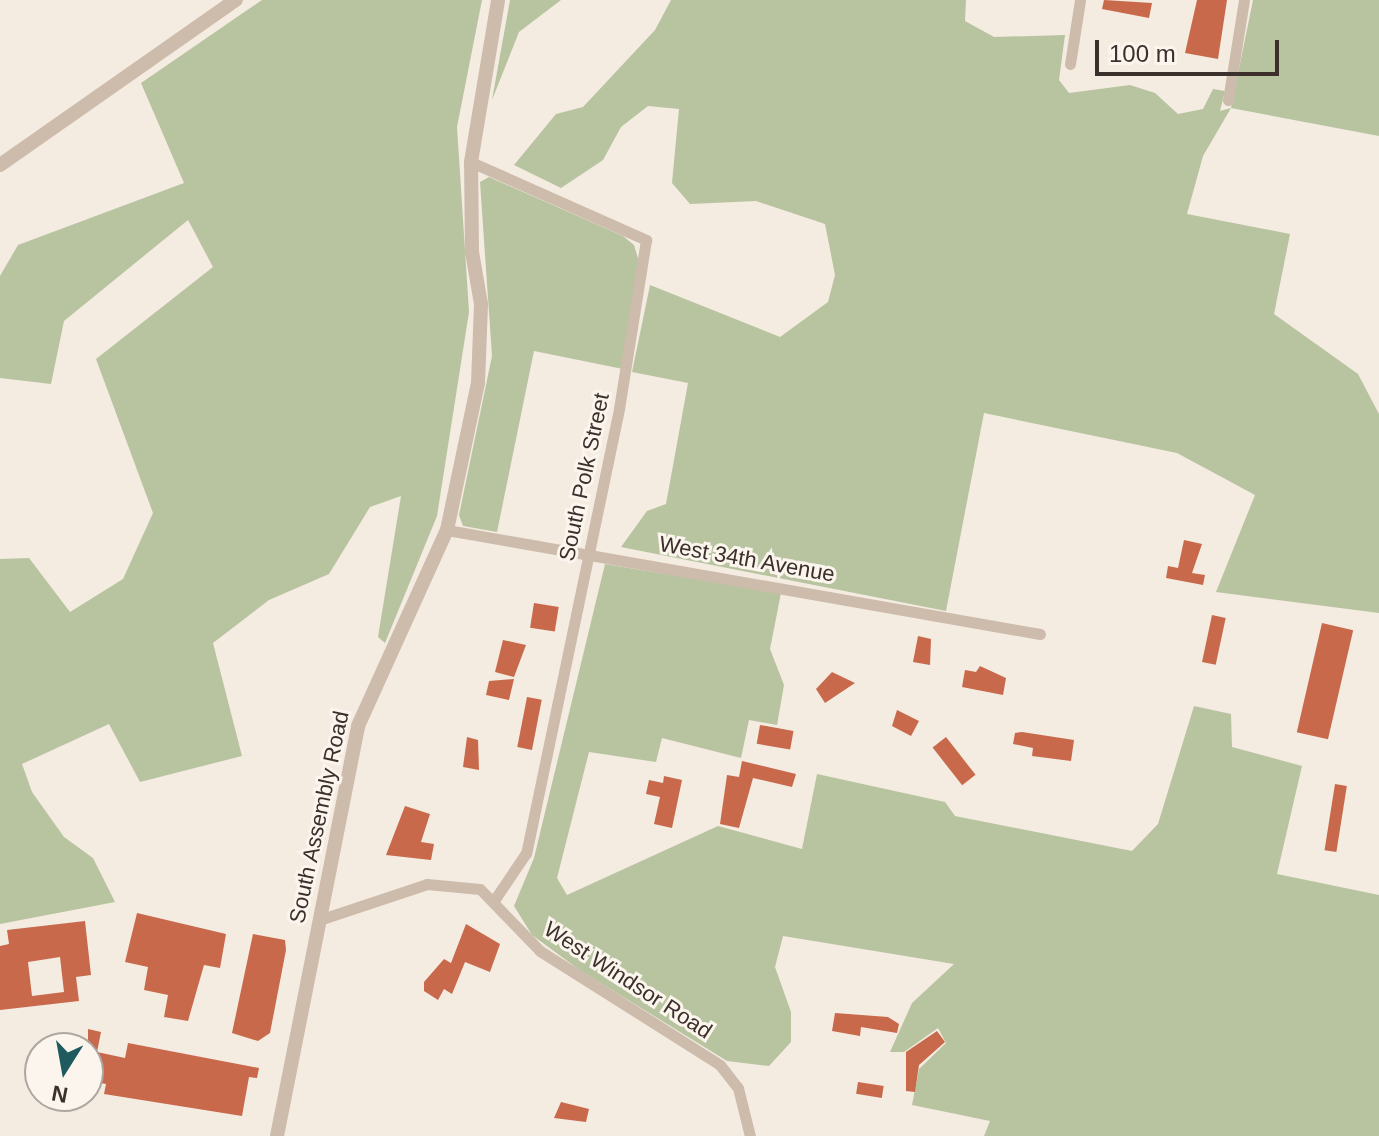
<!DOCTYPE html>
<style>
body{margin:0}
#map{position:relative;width:1379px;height:1136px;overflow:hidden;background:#f4ebe1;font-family:Helvetica,sans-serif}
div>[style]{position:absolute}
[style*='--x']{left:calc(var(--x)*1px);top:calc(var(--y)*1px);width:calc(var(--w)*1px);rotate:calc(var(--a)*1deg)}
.green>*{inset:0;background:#b8c4a0}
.building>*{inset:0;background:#c8694b;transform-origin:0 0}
.minor>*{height:11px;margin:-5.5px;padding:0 5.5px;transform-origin:5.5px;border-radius:5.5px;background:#cdbbac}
.tertiary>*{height:14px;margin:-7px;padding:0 7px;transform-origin:7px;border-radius:7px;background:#cdbbac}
span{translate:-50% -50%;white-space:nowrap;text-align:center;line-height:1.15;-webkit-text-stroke:6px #fbf5ee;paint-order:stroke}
.street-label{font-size:22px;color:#3b302b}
.north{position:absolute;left:24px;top:1032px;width:80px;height:80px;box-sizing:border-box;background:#fbf5ee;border:2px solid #aea6a0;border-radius:50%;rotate:191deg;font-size:22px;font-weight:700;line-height:32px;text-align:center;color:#3b302b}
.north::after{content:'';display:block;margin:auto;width:28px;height:36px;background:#1f5a5e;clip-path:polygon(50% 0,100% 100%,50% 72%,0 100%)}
.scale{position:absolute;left:1095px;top:40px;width:184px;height:36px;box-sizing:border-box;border:4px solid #3b302b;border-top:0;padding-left:10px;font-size:24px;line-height:28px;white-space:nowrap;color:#3b302b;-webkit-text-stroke:6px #fbf5ee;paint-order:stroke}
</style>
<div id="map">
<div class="green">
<div style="clip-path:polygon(262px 0,482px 0,457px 127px,469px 312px,437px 516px,385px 643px,378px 637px,401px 496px,370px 507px,329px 574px,269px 600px,213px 643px,242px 756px,140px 782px,109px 724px,22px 764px,32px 792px,64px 837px,93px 858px,115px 902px,0 924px,0 559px,29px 558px,70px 612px,123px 579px,153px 513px,96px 359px,213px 267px,188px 220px,64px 321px,51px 384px,0 378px,0 276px,18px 245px,184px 183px,141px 83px)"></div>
<div style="clip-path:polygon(510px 0,561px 0,519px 32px,492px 100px)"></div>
<div style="clip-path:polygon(671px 0,966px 0,965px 21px,994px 37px,1065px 35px,1059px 80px,1069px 93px,1130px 85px,1155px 93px,1178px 114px,1203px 109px,1213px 89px,1225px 91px,1220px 111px,1231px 108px,1253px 0,1379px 0,1379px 136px,1231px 108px,1203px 156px,1187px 214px,1290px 234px,1274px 314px,1358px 374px,1379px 414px,1379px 613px,1216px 592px,1255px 495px,1177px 453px,984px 413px,946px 611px,621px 547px,647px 511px,666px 504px,688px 383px,632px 372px,650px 285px,780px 337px,828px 302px,835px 275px,825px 224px,756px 201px,690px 204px,672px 183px,679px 109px,648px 106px,621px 127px,603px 160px,561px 188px,514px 165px,556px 114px,583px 107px,655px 30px)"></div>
<div style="clip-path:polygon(489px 177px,623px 236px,634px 245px,640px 265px,623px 369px,534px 351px,497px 532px,463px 526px,459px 515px,492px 356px,480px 182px)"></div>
<div style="clip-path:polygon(605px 564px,781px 593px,770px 649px,784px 685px,777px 725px,749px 720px,741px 758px,662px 738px,656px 762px,589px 752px,557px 878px,567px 895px,718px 826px,802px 849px,817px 774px,945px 802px,955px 816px,1132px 851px,1158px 824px,1194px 706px,1231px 714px,1232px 747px,1302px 766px,1277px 874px,1379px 895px,1379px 1136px,984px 1136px,990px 1121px,912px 1105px,919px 1069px,946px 1043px,938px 1028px,904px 1052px,890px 1052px,912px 1003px,954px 964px,783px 936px,775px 967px,791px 1012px,791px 1042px,769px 1066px,727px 1061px,581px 971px,532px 935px,514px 906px,534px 858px)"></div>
</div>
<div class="building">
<div style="clip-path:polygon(1104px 0,1152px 3px,1149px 18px,1102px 9px)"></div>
<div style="clip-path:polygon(1197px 0,1227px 0,1218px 59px,1185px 53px)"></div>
<div style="clip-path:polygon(1184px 540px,1202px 544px,1192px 573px,1205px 575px,1203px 585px,1166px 578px,1168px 566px,1178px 568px)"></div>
<div style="left:534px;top:603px;width:25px;height:25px;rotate:9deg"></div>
<div style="left:1212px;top:615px;width:14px;height:48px;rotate:12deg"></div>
<div style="left:1322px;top:623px;width:32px;height:112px;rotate:13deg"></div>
<div style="clip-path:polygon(918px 636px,931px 639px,930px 665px,913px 662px)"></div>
<div style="clip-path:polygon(503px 640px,526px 645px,514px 677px,495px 672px)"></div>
<div style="clip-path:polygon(980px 666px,1006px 678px,1003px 695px,962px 687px,965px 670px,976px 672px)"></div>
<div style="clip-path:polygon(832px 672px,855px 683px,825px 703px,816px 689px)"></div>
<div style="clip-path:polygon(514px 679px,509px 700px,486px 695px,489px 681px)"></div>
<div style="left:527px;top:697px;width:15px;height:51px;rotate:11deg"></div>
<div style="clip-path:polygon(897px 710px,919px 721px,911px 736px,892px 726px)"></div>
<div style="left:760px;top:725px;width:34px;height:19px;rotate:10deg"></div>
<div style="clip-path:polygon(1022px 732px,1074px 740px,1071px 761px,1032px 756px,1033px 748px,1013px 744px,1015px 733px)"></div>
<div style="clip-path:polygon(467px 737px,478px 740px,479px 770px,463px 767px)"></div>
<div style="left:946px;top:737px;width:48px;height:17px;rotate:52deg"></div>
<div style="clip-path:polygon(742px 761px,796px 774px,792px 787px,753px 778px,739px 828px,720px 824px,727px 775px,739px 777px)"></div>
<div style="clip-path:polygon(664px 776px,682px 780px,672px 828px,654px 824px,660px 797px,646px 794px,649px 780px,663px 783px)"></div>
<div style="left:1335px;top:784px;width:12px;height:67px;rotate:9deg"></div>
<div style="clip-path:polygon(405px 806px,430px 814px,421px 842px,434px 844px,431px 860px,386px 855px)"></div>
<div style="clip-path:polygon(137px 913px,226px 934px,220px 968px,204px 965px,188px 1021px,164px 1017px,168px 995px,144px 990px,148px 967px,125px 962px)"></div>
<div style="clip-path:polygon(evenodd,85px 921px,91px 975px,76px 977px,79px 1001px,0 1010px,0 946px,9px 944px,7px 930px,85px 921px,60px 957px,64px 992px,32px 996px,28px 962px,60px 957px)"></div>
<div style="clip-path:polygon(466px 924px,500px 944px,490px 972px,465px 962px,452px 994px,444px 989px,438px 1000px,424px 991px,424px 982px,444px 959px,451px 963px)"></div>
<div style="clip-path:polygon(253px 934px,285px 940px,286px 950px,270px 1033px,258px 1041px,232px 1033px)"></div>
<div style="clip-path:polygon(835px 1013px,888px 1017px,899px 1024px,897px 1033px,861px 1027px,860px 1036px,832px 1031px)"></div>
<div style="clip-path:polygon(88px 1029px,101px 1032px,97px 1052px,125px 1058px,128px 1043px,259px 1068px,257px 1078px,249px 1077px,242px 1116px,104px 1094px,106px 1084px,88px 1081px)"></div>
<div style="clip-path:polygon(937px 1031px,945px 1042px,919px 1065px,915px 1092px,906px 1091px,906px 1052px)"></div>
<div style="left:858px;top:1082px;width:26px;height:12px;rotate:9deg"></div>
<div style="clip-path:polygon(561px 1102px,589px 1109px,586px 1122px,554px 1118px)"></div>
</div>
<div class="minor">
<div style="--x:1070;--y:64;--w:65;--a:-81.1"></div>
<div style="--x:1228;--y:100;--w:101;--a:-80.9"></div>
<div style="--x:471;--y:162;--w:192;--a:24"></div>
<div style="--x:646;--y:240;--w:171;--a:99.1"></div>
<div style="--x:619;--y:409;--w:454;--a:101.8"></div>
<div style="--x:526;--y:853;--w:55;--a:124"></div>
<div style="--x:447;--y:530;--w:602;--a:9.95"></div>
<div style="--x:319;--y:920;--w:114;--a:-18.4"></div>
<div style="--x:427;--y:884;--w:53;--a:5.4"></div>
<div style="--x:480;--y:889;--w:86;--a:45.9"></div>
<div style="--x:540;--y:951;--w:213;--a:32.3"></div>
<div style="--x:720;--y:1065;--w:29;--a:52"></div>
<div style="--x:738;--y:1088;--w:49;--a:76"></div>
</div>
<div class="tertiary">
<div style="--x:0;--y:165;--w:288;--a:-35"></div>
<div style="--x:277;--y:1136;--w:418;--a:-78.8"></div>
<div style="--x:358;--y:726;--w:215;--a:-65.6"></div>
<div style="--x:447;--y:530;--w:150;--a:-78.1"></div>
<div style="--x:478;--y:383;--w:79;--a:-87.8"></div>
<div style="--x:481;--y:304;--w:53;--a:-99.8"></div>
<div style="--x:472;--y:252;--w:90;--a:-90.6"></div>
<div style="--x:471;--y:162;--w:164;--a:-80.5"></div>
</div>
<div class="street-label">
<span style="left:584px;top:477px;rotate:-78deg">South Polk Street</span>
<span style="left:747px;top:559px;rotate:10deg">West 34th Avenue</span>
<span style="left:319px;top:817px;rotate:-78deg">South Assembly Road</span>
<span style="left:628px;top:980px;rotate:33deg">West Windsor Road</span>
</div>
<div class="north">N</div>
<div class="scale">100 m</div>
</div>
